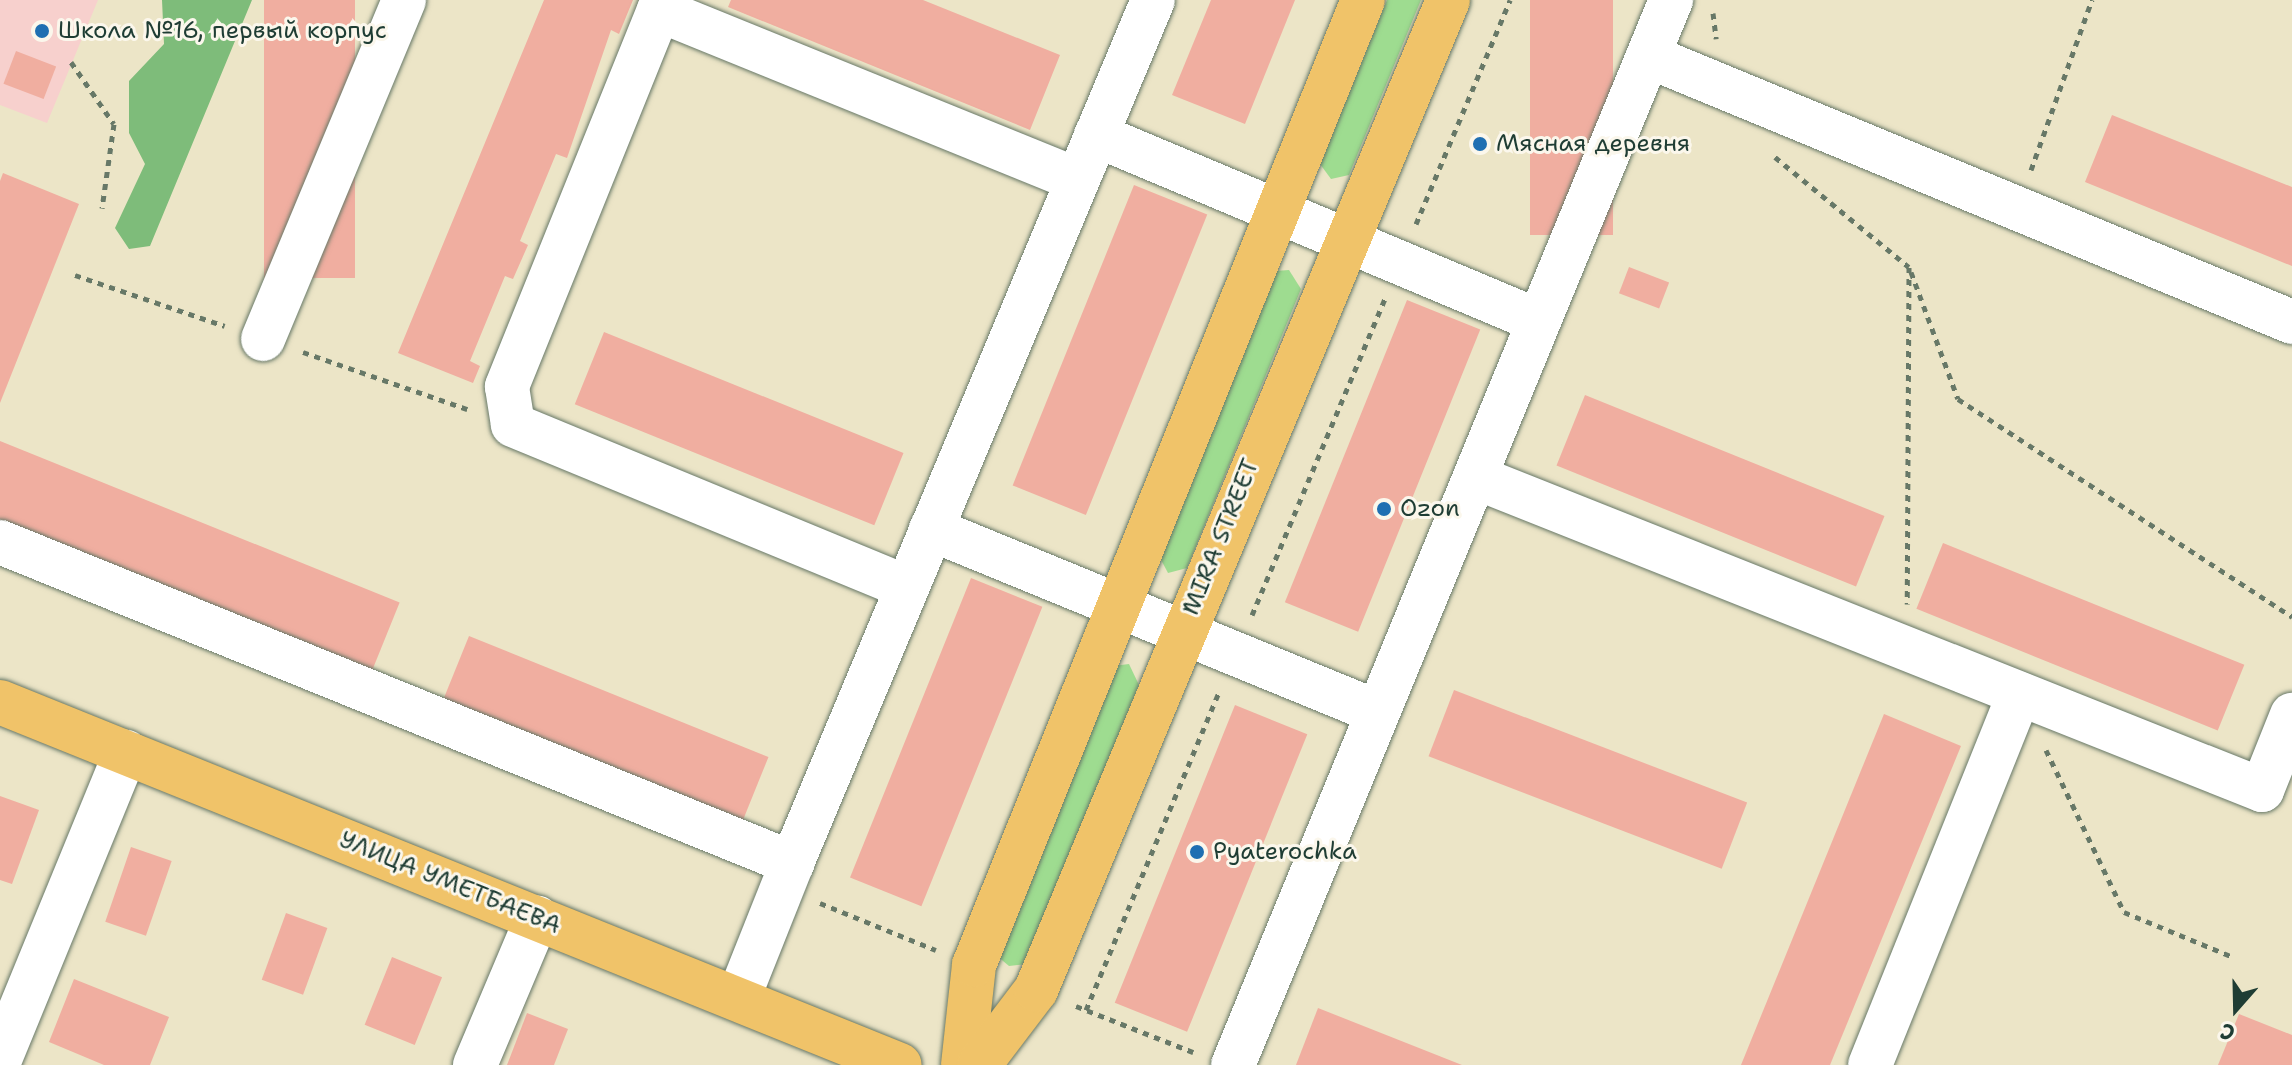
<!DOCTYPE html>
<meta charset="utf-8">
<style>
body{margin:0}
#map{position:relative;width:2292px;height:1065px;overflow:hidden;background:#ece5c7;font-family:"Shantell Sans",sans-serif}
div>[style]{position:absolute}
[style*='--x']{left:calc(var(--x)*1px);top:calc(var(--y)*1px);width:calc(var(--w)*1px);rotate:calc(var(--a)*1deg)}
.built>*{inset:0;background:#f7d0cd}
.green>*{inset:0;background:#9edc90}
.forest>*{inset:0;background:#7ebc7a}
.building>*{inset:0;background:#f0aea0;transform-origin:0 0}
.path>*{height:5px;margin-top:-2.5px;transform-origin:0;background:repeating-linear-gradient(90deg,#677867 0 6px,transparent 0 12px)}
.roads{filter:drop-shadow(0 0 2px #677867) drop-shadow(0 0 2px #677867)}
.minor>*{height:44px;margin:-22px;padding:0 22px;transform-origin:22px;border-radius:22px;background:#fff}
.major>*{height:44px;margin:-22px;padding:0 22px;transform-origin:22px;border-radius:22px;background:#f0c369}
.dots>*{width:22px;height:22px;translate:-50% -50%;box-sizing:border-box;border:4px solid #fbf7ec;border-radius:50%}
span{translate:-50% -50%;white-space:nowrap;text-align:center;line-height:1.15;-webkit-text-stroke:6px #fbf7ec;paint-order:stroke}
.poi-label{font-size:24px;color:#1f3d34}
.left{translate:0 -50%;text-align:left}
.street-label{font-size:24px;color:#1f3d34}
.north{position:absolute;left:2196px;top:969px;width:80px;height:80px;-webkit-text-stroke:6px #fbf7ec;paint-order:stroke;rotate:200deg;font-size:22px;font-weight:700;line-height:32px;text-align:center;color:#1f3d34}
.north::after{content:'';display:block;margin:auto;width:28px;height:36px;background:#1f3d34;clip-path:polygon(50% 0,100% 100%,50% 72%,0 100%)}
</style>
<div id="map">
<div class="built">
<div style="clip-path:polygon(0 0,98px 0,47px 123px,0 105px)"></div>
</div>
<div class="green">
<div style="clip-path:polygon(1387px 0,1421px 0,1349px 175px,1331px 179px,1320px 164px)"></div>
<div style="clip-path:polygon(1289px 270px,1301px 289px,1187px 568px,1168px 573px,1159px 556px,1275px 271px)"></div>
<div style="clip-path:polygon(1129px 664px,1139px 685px,1026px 964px,1009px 966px,996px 955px,1113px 666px)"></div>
</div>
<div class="forest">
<div style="clip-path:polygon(162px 0,252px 0,150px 246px,129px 249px,115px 228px,145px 164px,129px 133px,129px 81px,164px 44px)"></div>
</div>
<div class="building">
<div style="left:264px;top:0;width:91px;height:278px"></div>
<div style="clip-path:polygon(544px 0,633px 0,619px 34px,611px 30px,567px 158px,556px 154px,520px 241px,528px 245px,513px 279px,505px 276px,470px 361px,480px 366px,473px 383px,398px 353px)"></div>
<div style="clip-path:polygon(731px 0,923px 0,1060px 55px,1030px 130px,728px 7px)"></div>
<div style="clip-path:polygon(1211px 0,1295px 0,1245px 124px,1172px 95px)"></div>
<div style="left:1530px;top:0;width:83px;height:235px"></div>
<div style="left:16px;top:51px;width:43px;height:35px;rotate:21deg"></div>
<div style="clip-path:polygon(2112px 115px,2292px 187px,2292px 266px,2085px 182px)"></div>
<div style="clip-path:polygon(3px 173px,79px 204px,0 403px,0 181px)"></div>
<div style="left:1134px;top:185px;width:79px;height:324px;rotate:22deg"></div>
<div style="left:1629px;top:267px;width:43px;height:28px;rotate:21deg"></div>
<div style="left:1407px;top:300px;width:79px;height:326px;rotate:22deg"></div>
<div style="left:604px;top:332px;width:323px;height:78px;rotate:22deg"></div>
<div style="left:1585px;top:395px;width:323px;height:76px;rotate:22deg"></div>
<div style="left:0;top:441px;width:431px;height:85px;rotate:22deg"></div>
<div style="left:1943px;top:543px;width:325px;height:71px;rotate:22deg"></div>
<div style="left:971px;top:578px;width:77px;height:323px;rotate:22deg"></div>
<div style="left:469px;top:636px;width:323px;height:78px;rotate:22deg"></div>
<div style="left:1454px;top:690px;width:314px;height:71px;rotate:21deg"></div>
<div style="left:1235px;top:705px;width:78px;height:321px;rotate:22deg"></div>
<div style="clip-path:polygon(1884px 714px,1961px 746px,1844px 1031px,1830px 1065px,1741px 1065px)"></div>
<div style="clip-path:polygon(0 796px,39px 810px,12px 884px,0 880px)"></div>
<div style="left:131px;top:847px;width:43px;height:79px;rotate:19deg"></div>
<div style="left:286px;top:913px;width:44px;height:71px;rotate:20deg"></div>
<div style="left:392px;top:957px;width:54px;height:73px;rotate:22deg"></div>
<div style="clip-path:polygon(74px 979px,169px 1017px,150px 1065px,104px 1065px,49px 1042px)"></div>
<div style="clip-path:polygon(1318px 1008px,1462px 1065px,1296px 1065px)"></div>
<div style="clip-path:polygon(527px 1013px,568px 1029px,554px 1065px,507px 1065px)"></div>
<div style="clip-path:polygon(2239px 1014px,2292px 1035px,2292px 1065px,2218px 1065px)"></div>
</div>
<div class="path">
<div style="--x:1713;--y:13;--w:26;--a:83"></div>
<div style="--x:71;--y:62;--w:75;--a:55.3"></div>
<div style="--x:114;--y:124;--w:85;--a:98.1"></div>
<div style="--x:1775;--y:157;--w:173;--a:39.4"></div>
<div style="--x:1909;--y:267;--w:337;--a:90.3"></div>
<div style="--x:2031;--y:170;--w:181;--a:-70.3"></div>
<div style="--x:1416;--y:224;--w:243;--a:-67.2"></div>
<div style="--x:1911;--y:272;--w:135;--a:69.7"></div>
<div style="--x:1958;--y:399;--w:399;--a:33.1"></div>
<div style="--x:75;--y:275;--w:158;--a:18.8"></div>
<div style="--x:303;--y:352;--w:174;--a:19.2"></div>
<div style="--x:1252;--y:615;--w:343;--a:-67.2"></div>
<div style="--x:2046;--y:750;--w:180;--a:64.3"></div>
<div style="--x:2124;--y:912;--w:116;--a:22.4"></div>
<div style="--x:820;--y:903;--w:125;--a:22.1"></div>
<div style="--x:1076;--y:1006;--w:126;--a:21.5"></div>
<div style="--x:1086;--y:1010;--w:347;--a:-67.3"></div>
</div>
<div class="roads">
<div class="minor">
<div style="--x:663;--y:0;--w:417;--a:112"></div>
<div style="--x:507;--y:387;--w:38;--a:81"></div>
<div style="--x:513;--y:425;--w:426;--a:22.4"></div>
<div style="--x:659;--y:10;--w:451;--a:22.1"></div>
<div style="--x:1648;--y:56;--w:697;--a:22.44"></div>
<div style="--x:1096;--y:135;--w:480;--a:22.8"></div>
<div style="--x:263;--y:339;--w:367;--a:-67.4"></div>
<div style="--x:1475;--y:477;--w:847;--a:21.69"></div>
<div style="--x:2262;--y:790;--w:81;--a:-68.2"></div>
<div style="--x:931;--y:529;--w:483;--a:22.3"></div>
<div style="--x:0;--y:542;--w:855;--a:22.06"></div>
<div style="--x:792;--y:863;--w:935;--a:-67.3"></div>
<div style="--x:738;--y:999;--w:146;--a:-68.3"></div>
<div style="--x:0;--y:1059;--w:332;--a:-67.7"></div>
<div style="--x:475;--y:1065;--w:160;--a:-67.1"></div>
<div style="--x:1233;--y:1065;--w:1152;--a:-67.64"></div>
<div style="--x:1870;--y:1065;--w:400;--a:-68.1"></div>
</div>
<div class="major">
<div style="--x:0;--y:702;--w:970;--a:21.97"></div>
<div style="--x:963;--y:1065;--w:101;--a:-83.7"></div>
<div style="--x:974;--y:965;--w:1040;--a:-68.05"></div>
<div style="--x:979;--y:1065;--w:94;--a:-52.8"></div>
<div style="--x:1036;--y:990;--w:1072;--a:-67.4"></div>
</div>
</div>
<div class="dots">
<div style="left:42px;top:31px;background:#1f6fb2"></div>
<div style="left:1480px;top:144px;background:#1f6fb2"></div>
<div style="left:1384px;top:509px;background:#1f6fb2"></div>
<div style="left:1197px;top:852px;background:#1f6fb2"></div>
</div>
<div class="poi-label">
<span class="left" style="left:58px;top:31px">Школа №16, первый корпус</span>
<span class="left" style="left:1496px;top:144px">Мясная деревня</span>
<span class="left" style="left:1400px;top:509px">Ozon</span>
<span class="left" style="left:1213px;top:852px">Pyaterochka</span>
</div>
<div class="street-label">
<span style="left:1221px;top:537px;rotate:-68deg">MIRA STREET</span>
<span style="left:450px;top:883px;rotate:22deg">УЛИЦА УМЕТБАЕВА</span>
</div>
<div class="north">С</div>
</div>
